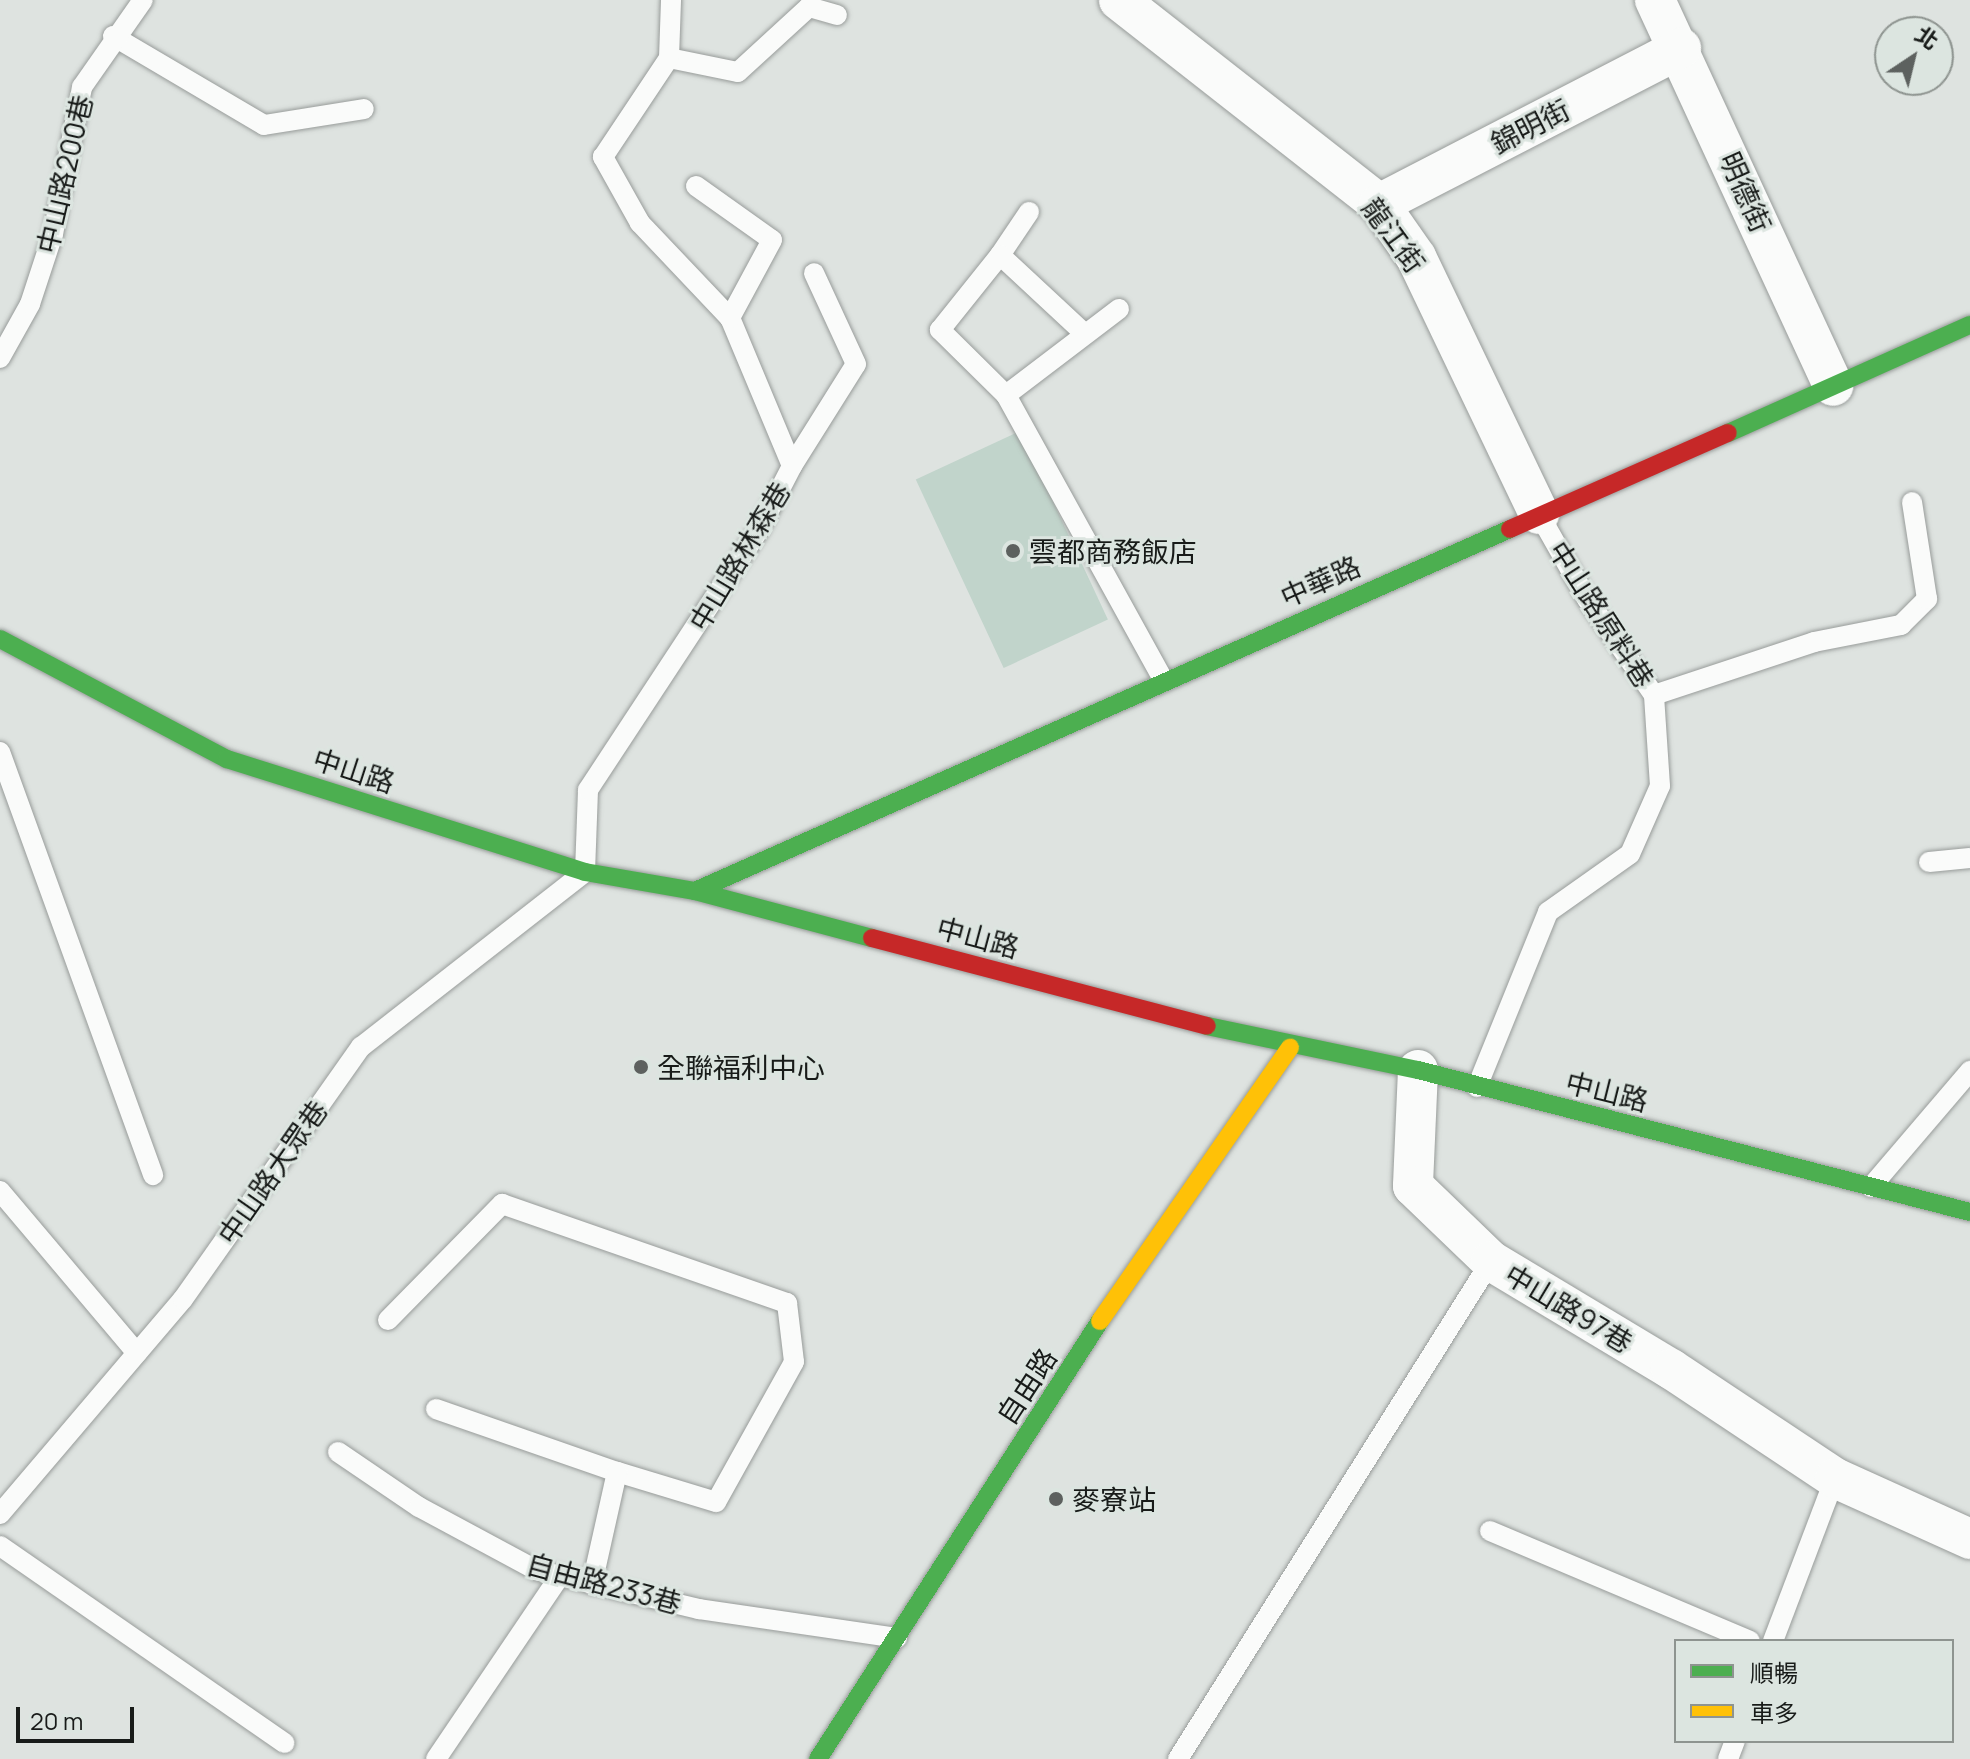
<!DOCTYPE html>
<meta charset="utf-8">
<style>
body{margin:0}
#map{position:relative;width:1970px;height:1759px;overflow:hidden;background:#dee3e0;font-family:Manrope,"Noto Sans TC",sans-serif}
div>[style]{position:absolute}
[style*='--x']{left:calc(var(--x)*1px);top:calc(var(--y)*1px);width:calc(var(--w)*1px);rotate:calc(var(--a)*1deg)}
.building>*{inset:0;background:#c1d4cb;transform-origin:0 0}
.roads{filter:drop-shadow(0 0 2px #989c9a) drop-shadow(0 0 2px #989c9a)}
.lane>*{height:20px;margin:-10px;padding:0 10px;transform-origin:10px;border-radius:10px;background:#fafbfa}
.street>*{height:40px;margin:-20px;padding:0 20px;transform-origin:20px;border-radius:20px;background:#fafbfa}
.fast>*{height:18px;margin:-9px;padding:0 9px;transform-origin:9px;border-radius:9px;background:#4caf50}
.slow>*{height:18px;margin:-9px;padding:0 9px;transform-origin:9px;border-radius:9px;background:#ffc107}
.jam>*{height:18px;margin:-9px;padding:0 9px;transform-origin:9px;border-radius:9px;background:#c62828}
.dots>*{width:22px;height:22px;translate:-50% -50%;box-sizing:border-box;border:4px solid #dce5e0;border-radius:50%}
span{translate:-50% -50%;white-space:nowrap;text-align:center;line-height:1.15;-webkit-text-stroke:6px #dce5e0;paint-order:stroke}
.street-label{font-size:28px;color:#181b19}
.poi-label{font-size:28px;color:#181b19}
.left{translate:0 -50%;text-align:left}
.legend{position:absolute;left:1674px;top:1639px;width:280px;height:104px;box-sizing:border-box;background:#dce5e0;border:2px solid #8e9490;margin:0;padding:10px 14px;list-style:none;font-size:24px;color:#181b19}
.legend li{display:flex;align-items:center;gap:16px;height:40px}
.legend b{width:40px;border:2px solid #8e9490}
.north{position:absolute;left:1874px;top:16px;width:80px;height:80px;box-sizing:border-box;background:#dce5e0;border:2px solid #8e9490;border-radius:50%;rotate:35deg;font-size:22px;font-weight:700;line-height:32px;text-align:center;color:#181b19}
.north::after{content:'';display:block;margin:auto;width:28px;height:36px;background:#5d615f;clip-path:polygon(50% 0,100% 100%,50% 72%,0 100%)}
.scale{position:absolute;left:16px;top:1707px;width:118px;height:36px;box-sizing:border-box;border:4px solid #181b19;border-top:0;padding-left:10px;font-size:24px;line-height:28px;white-space:nowrap;color:#181b19;-webkit-text-stroke:6px #dce5e0;paint-order:stroke}
</style>
<div id="map">
<div class="building">
<div style="left:1020px;top:431px;width:208px;height:115px;rotate:65deg"></div>
</div>
<div class="roads">
<div class="lane">
<div style="--x:113;--y:36;--w:175;--a:30.5"></div>
<div style="--x:264;--y:125;--w:101;--a:-9.1"></div>
<div style="--x:669;--y:58;--w:70;--a:11.5"></div>
<div style="--x:738;--y:72;--w:96;--a:-42.5"></div>
<div style="--x:809;--y:7;--w:29;--a:16"></div>
<div style="--x:696;--y:186;--w:93;--a:35.4"></div>
<div style="--x:772;--y:240;--w:89;--a:118.3"></div>
<div style="--x:1000;--y:255;--w:52;--a:-56"></div>
<div style="--x:1119;--y:309;--w:142;--a:142.7"></div>
<div style="--x:1006;--y:395;--w:327;--a:61.1"></div>
<div style="--x:0;--y:358;--w:62;--a:-60.9"></div>
<div style="--x:30;--y:304;--w:74;--a:-71.8"></div>
<div style="--x:53;--y:234;--w:150;--a:-78.8"></div>
<div style="--x:82;--y:87;--w:106;--a:-55"></div>
<div style="--x:1006;--y:395;--w:93;--a:-135.4"></div>
<div style="--x:940;--y:330;--w:96;--a:-51.3"></div>
<div style="--x:1000;--y:255;--w:116;--a:42.9"></div>
<div style="--x:792;--y:466;--w:120;--a:-57.9"></div>
<div style="--x:856;--y:364;--w:100;--a:-114.8"></div>
<div style="--x:1654;--y:695;--w:169;--a:-18.3"></div>
<div style="--x:1814;--y:642;--w:89;--a:-11.1"></div>
<div style="--x:1901;--y:625;--w:37;--a:-45"></div>
<div style="--x:1927;--y:599;--w:98;--a:-98.8"></div>
<div style="--x:0;--y:752;--w:450;--a:70.1"></div>
<div style="--x:1929;--y:862;--w:41;--a:-5.6"></div>
<div style="--x:1477;--y:1087;--w:189;--a:-67.9"></div>
<div style="--x:1548;--y:912;--w:100;--a:-35.3"></div>
<div style="--x:1630;--y:854;--w:74;--a:-66.2"></div>
<div style="--x:1660;--y:786;--w:91;--a:-93.8"></div>
<div style="--x:1654;--y:695;--w:117;--a:-124.9"></div>
<div style="--x:1587;--y:599;--w:98;--a:-119.5"></div>
<div style="--x:1871;--y:1187;--w:153;--a:-49.5"></div>
<div style="--x:0;--y:1191;--w:212;--a:49.8"></div>
<div style="--x:388;--y:1320;--w:163;--a:-45.5"></div>
<div style="--x:502;--y:1204;--w:302;--a:19.2"></div>
<div style="--x:787;--y:1303;--w:59;--a:83.2"></div>
<div style="--x:794;--y:1362;--w:160;--a:119.1"></div>
<div style="--x:716;--y:1502;--w:103;--a:-163.1"></div>
<div style="--x:436;--y:1409;--w:192;--a:19.2"></div>
<div style="--x:617;--y:1472;--w:115;--a:102.6"></div>
<div style="--x:338;--y:1452;--w:98;--a:34.2"></div>
<div style="--x:419;--y:1507;--w:133;--a:28.3"></div>
<div style="--x:536;--y:1570;--w:168;--a:13.5"></div>
<div style="--x:699;--y:1609;--w:200;--a:8.3"></div>
<div style="--x:0;--y:1514;--w:282;--a:-49.6"></div>
<div style="--x:183;--y:1299;--w:309;--a:-54.8"></div>
<div style="--x:361;--y:1047;--w:284;--a:-38"></div>
<div style="--x:585;--y:872;--w:82;--a:-87.9"></div>
<div style="--x:588;--y:790;--w:311;--a:-56.7"></div>
<div style="--x:759;--y:530;--w:72;--a:-62.7"></div>
<div style="--x:792;--y:466;--w:160;--a:-112.7"></div>
<div style="--x:730;--y:318;--w:131;--a:-133.5"></div>
<div style="--x:640;--y:223;--w:76;--a:-119.3"></div>
<div style="--x:603;--y:157;--w:119;--a:-56.3"></div>
<div style="--x:669;--y:58;--w:58;--a:-88"></div>
<div style="--x:1490;--y:1531;--w:282;--a:22.9"></div>
<div style="--x:0;--y:1546;--w:346;--a:34.7"></div>
<div style="--x:1773;--y:1641;--w:174;--a:-69.2"></div>
<div style="--x:436;--y:1759;--w:221;--a:-55.9"></div>
<div style="--x:1178;--y:1759;--w:588;--a:-57.85"></div>
<div style="--x:1728;--y:1759;--w:19;--a:-69"></div>
</div>
<div class="street">
<div style="--x:1119;--y:0;--w:330;--a:38.1"></div>
<div style="--x:1379;--y:204;--w:65;--a:55.1"></div>
<div style="--x:1416;--y:257;--w:285;--a:64.4"></div>
<div style="--x:1655;--y:0;--w:425;--a:65.2"></div>
<div style="--x:1379;--y:204;--w:340;--a:-27.3"></div>
<div style="--x:1418;--y:1070;--w:116;--a:92.5"></div>
<div style="--x:1413;--y:1186;--w:108;--a:43.9"></div>
<div style="--x:1491;--y:1261;--w:210;--a:31"></div>
<div style="--x:1671;--y:1369;--w:197;--a:33.6"></div>
<div style="--x:1835;--y:1478;--w:148;--a:24.3"></div>
</div>
<div class="fast">
<div style="--x:1728;--y:433;--w:265;--a:-24.1"></div>
<div style="--x:0;--y:639;--w:257;--a:27.9"></div>
<div style="--x:227;--y:759;--w:375;--a:17.5"></div>
<div style="--x:585;--y:872;--w:112;--a:9.8"></div>
<div style="--x:695;--y:891;--w:183;--a:14.9"></div>
<div style="--x:695;--y:891;--w:892;--a:-23.95"></div>
<div style="--x:1207;--y:1026;--w:216;--a:11.8"></div>
<div style="--x:1418;--y:1070;--w:570;--a:14.43"></div>
<div style="--x:818;--y:1759;--w:521;--a:-57.23"></div>
</div>
<div class="slow">
<div style="--x:1100;--y:1321;--w:333;--a:-55.2"></div>
</div>
<div class="jam">
<div style="--x:1510;--y:529;--w:238;--a:-23.8"></div>
<div style="--x:872;--y:938;--w:346;--a:14.7"></div>
</div>
</div>
<div class="dots">
<div style="left:1013px;top:551px;background:#5d615f"></div>
<div style="left:641px;top:1067px;background:#5d615f"></div>
<div style="left:1056px;top:1499px;background:#5d615f"></div>
</div>
<div class="street-label">
<span style="left:1530px;top:126px;rotate:-27deg">錦明街</span>
<span style="left:64px;top:174px;rotate:-77deg">中山路200巷</span>
<span style="left:1746px;top:192px;rotate:66deg">明德街</span>
<span style="left:1394px;top:235px;rotate:54deg">龍江街</span>
<span style="left:739px;top:556px;rotate:-59deg">中山路林森巷</span>
<span style="left:1320px;top:581px;rotate:-24deg">中華路</span>
<span style="left:1602px;top:614px;rotate:57deg">中山路原料巷</span>
<span style="left:354px;top:770px;rotate:18deg">中山路</span>
<span style="left:978px;top:937px;rotate:15deg">中山路</span>
<span style="left:1607px;top:1091px;rotate:14deg">中山路</span>
<span style="left:272px;top:1172px;rotate:-55deg">中山路大眾巷</span>
<span style="left:1569px;top:1308px;rotate:31deg">中山路97巷</span>
<span style="left:1026px;top:1386px;rotate:-57deg">自由路</span>
<span style="left:604px;top:1583px;rotate:15deg">自由路233巷</span>
</div>
<div class="poi-label">
<span class="left" style="left:1029px;top:551px">雲都商務飯店</span>
<span class="left" style="left:657px;top:1067px">全聯福利中心</span>
<span class="left" style="left:1072px;top:1499px">麥寮站</span>
</div>
<ul class="legend">
<li><b style="height:10px;background:#4caf50"></b>順暢</li>
<li><b style="height:10px;background:#ffc107"></b>車多</li>
</ul>
<div class="north">北</div>
<div class="scale">20 m</div>
</div>
